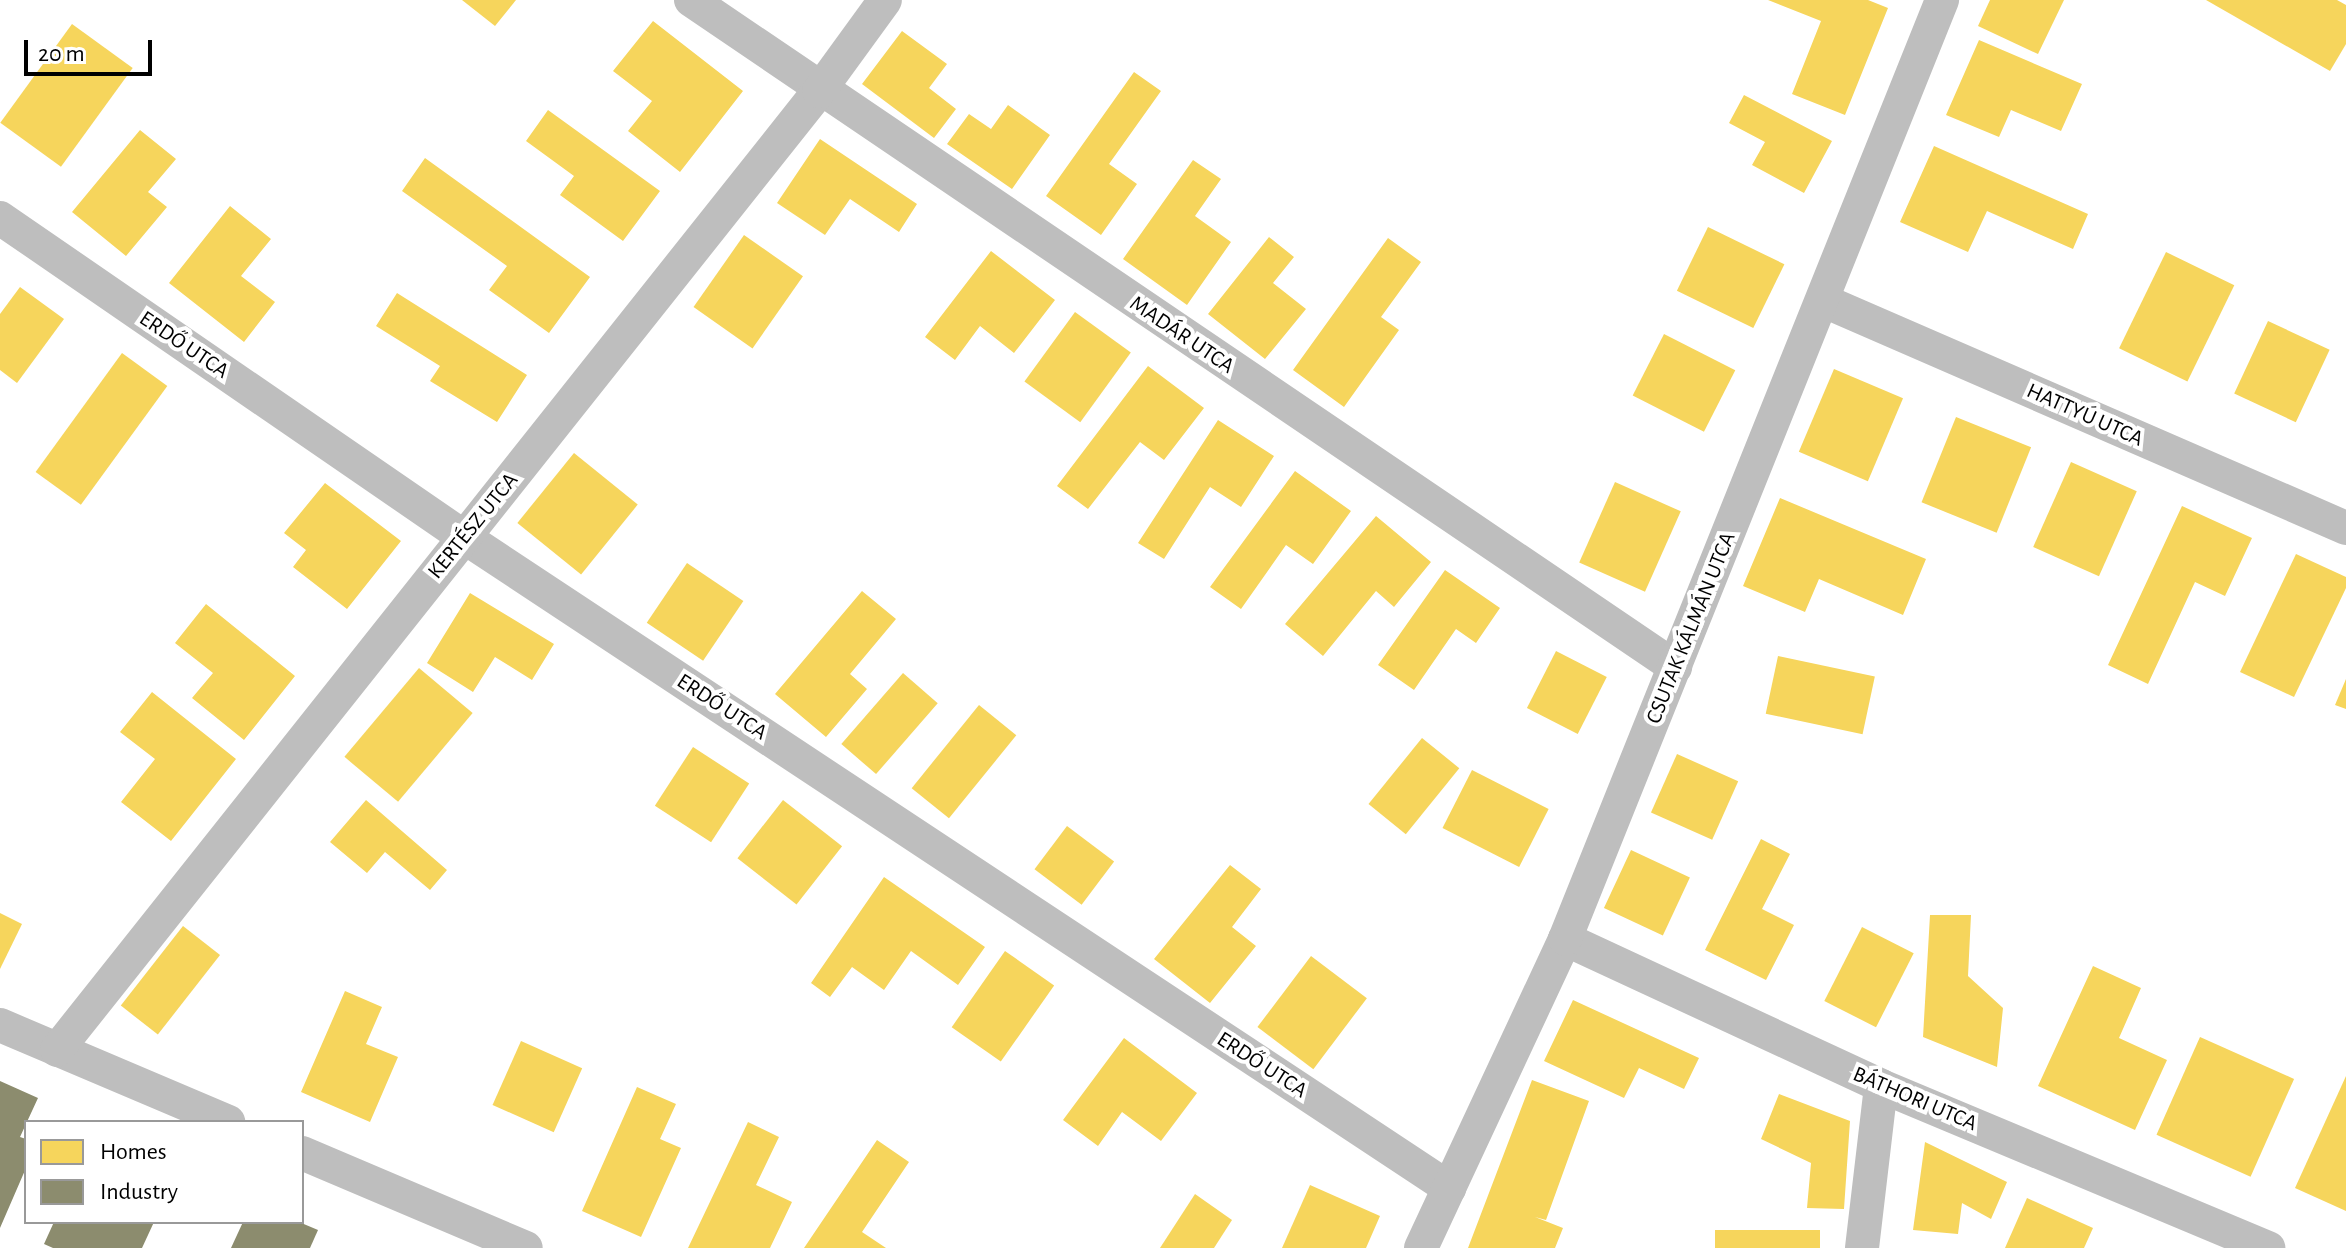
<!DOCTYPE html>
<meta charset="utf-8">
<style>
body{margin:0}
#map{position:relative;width:2346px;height:1248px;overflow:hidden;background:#fff;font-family:"Alegreya Sans",sans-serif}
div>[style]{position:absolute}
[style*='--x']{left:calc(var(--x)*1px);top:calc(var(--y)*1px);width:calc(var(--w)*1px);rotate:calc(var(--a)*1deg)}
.homes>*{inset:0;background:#f6d55c;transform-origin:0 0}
.industry>*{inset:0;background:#8c8c6e}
.minor>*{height:34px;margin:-17px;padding:0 17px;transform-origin:17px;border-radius:17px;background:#bebebe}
span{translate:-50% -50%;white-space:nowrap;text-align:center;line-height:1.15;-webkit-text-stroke:8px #fff;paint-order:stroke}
.street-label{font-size:22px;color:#000}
.legend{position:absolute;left:24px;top:1120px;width:280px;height:104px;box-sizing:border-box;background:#fff;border:2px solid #999;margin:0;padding:10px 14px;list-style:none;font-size:24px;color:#000}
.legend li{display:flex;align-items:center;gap:16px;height:40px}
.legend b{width:40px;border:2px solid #999}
.scale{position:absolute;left:24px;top:40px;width:128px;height:36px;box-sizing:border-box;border:4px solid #000;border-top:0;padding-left:10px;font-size:24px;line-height:28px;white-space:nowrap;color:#000;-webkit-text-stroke:6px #fff;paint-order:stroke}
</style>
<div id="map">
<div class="homes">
<div style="clip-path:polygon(462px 0,516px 0,495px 26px)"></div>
<div style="clip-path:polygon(1768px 0,1868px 0,1888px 8px,1845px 115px,1792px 94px,1821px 21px)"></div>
<div style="clip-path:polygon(1990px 0,2064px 0,2038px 54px,1978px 26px)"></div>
<div style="clip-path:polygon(2206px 0,2337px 0,2346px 5px,2346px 44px,2330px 71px)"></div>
<div style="clip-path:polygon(653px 21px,743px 91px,680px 172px,628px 131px,652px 101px,613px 71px)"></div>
<div style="left:72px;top:24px;width:75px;height:122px;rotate:36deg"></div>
<div style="clip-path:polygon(902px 31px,947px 64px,929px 88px,956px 109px,934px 138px,862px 84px)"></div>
<div style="clip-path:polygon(1979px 40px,2082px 84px,2061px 131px,2011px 110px,1999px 137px,1946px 115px)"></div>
<div style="clip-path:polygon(1134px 72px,1161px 91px,1109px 164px,1137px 184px,1101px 235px,1046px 196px)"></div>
<div style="clip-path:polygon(1744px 95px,1832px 141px,1804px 193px,1752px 165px,1765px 142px,1729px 123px)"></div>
<div style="clip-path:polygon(1008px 105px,1050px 135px,1012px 189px,947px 144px,969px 114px,991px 129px)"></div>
<div style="clip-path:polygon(548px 110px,660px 191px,623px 241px,560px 195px,574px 176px,526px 141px)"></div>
<div style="clip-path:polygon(140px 130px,176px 159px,148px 192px,167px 207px,126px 256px,72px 212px)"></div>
<div style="clip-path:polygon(820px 139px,917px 204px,899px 232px,850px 199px,825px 235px,777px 203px)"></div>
<div style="clip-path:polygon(1934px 146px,2088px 214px,2073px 249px,1987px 211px,1968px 252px,1900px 222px)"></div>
<div style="clip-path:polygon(425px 158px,590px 277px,549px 333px,489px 290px,507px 266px,402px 191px)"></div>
<div style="clip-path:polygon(1193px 160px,1221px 179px,1195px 216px,1231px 242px,1187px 305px,1123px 259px)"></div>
<div style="clip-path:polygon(230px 206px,271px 239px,241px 276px,275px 302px,244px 342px,169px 283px)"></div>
<div style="left:1708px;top:227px;width:85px;height:71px;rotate:26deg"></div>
<div style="left:744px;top:235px;width:72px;height:88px;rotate:35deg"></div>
<div style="clip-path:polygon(1269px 237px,1294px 257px,1273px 283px,1306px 309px,1265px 359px,1208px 314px)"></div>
<div style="clip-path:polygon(1388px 238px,1421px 262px,1381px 317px,1399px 330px,1344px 407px,1293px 370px)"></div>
<div style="clip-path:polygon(991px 251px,1055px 300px,1014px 353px,980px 326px,955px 360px,925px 337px)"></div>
<div style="left:2166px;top:252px;width:76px;height:107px;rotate:26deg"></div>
<div style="clip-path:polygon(20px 287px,64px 319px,17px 383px,0 370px,0 314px)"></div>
<div style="clip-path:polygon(397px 293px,527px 375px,497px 422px,430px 381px,440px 366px,376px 326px)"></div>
<div style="left:1075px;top:312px;width:69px;height:86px;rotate:36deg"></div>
<div style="left:2268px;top:321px;width:68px;height:80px;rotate:25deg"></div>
<div style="left:1664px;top:334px;width:80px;height:69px;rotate:27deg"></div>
<div style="left:122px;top:353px;width:56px;height:147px;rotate:36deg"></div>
<div style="clip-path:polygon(1148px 366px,1204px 408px,1164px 460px,1140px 442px,1088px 509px,1057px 486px)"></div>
<div style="left:1834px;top:369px;width:75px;height:90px;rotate:23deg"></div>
<div style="left:1956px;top:417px;width:81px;height:92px;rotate:22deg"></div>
<div style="clip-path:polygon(1218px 420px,1274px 456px,1241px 507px,1210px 487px,1164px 559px,1138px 543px)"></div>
<div style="left:574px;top:453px;width:82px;height:90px;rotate:39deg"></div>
<div style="left:2071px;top:462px;width:72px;height:93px;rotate:24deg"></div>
<div style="clip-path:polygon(1295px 471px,1351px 511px,1313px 564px,1286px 545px,1241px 609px,1210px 587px)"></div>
<div style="left:1615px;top:482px;width:72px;height:88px;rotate:24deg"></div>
<div style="clip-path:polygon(325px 483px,401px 541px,347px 609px,293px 567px,306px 550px,284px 533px)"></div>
<div style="clip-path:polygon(1780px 498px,1926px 559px,1903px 615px,1819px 579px,1805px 612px,1743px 586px)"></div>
<div style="clip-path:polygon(2182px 506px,2252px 538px,2225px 596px,2195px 582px,2148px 684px,2108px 665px)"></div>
<div style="clip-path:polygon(1376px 516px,1431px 562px,1394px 607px,1376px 591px,1323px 656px,1285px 624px)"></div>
<div style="clip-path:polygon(2296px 554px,2346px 577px,2346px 588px,2294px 697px,2240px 672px)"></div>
<div style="left:687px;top:563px;width:68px;height:72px;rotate:34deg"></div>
<div style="clip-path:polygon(1445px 570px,1500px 608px,1476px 643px,1456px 629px,1414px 690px,1378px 665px)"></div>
<div style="clip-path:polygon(862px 591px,896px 619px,850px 674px,867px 689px,826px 737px,775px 694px)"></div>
<div style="clip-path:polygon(470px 593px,554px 644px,532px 680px,495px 657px,473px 692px,427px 663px)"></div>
<div style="clip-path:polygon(206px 604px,295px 676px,244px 740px,192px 698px,213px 673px,175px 643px)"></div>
<div style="left:1556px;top:651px;width:57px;height:64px;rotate:27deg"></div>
<div style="left:1778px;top:656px;width:99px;height:59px;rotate:12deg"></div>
<div style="left:419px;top:668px;width:70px;height:116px;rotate:40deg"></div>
<div style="left:903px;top:673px;width:46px;height:94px;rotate:41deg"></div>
<div style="clip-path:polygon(2346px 679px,2346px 709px,2335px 705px)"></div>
<div style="clip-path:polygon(152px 692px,236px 759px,171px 841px,121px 802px,155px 759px,120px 732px)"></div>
<div style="left:979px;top:705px;width:48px;height:107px;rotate:39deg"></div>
<div style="left:1422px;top:738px;width:48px;height:85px;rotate:39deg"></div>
<div style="left:693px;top:747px;width:67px;height:70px;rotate:33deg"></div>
<div style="left:1677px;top:754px;width:67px;height:64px;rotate:24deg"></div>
<div style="left:1472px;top:770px;width:86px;height:65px;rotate:27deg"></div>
<div style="clip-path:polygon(366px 800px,447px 870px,430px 890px,385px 852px,367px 873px,330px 842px)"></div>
<div style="left:783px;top:800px;width:75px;height:74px;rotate:38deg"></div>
<div style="left:1067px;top:826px;width:59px;height:54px;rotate:37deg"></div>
<div style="clip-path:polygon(1761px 839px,1790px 854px,1762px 909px,1794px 925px,1766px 980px,1705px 950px)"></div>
<div style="left:1631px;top:850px;width:65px;height:64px;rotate:25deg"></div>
<div style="clip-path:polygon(1230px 865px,1261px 889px,1232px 927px,1256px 946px,1210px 1003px,1154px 959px)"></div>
<div style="clip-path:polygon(884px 877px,985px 947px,958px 985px,911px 951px,884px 990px,852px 967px,830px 997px,811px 983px)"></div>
<div style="clip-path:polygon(0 913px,22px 924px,0 969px)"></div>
<div style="clip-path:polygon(1930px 915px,1971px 915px,1968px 976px,2003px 1008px,1997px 1067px,1923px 1037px)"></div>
<div style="left:183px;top:926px;width:47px;height:101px;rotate:38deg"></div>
<div style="left:1862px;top:927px;width:58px;height:83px;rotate:27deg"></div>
<div style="left:1005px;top:951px;width:60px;height:93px;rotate:35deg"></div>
<div style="left:1311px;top:956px;width:70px;height:89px;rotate:37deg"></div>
<div style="clip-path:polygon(2093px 966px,2141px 988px,2119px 1038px,2167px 1060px,2135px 1130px,2038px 1086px)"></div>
<div style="clip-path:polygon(345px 991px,382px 1007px,366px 1044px,398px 1057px,370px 1122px,301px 1092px)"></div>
<div style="clip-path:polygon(1573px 1000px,1699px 1058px,1684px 1089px,1639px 1068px,1624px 1098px,1544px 1061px)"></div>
<div style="left:2200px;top:1037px;width:103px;height:107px;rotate:24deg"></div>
<div style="clip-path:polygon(1124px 1038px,1197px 1093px,1161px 1141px,1122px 1112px,1098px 1146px,1063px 1120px)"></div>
<div style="left:521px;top:1041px;width:67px;height:70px;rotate:24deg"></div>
<div style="clip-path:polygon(2346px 1076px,2346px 1211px,2295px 1188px)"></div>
<div style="clip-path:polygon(1532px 1080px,1589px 1101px,1546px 1220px,1535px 1217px,1563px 1228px,1555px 1248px,1468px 1248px)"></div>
<div style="clip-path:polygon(637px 1087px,676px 1104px,660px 1139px,681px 1148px,641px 1237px,582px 1211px)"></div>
<div style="clip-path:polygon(1779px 1094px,1850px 1121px,1844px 1209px,1807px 1208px,1811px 1163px,1761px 1139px)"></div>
<div style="clip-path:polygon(748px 1122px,779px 1137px,756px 1185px,792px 1202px,770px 1248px,688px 1248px)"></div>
<div style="clip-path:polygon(877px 1140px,909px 1162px,862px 1232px,886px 1248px,804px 1248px)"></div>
<div style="clip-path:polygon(1925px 1142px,2007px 1182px,1991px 1219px,1962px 1203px,1958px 1234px,1913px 1230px)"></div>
<div style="clip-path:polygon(1310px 1185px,1380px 1216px,1366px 1248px,1282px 1248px)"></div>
<div style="clip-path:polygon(1195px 1194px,1232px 1220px,1214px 1248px,1160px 1248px)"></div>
<div style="clip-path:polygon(2027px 1198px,2093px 1228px,2084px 1248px,2005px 1248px)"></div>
<div style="left:1715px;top:1230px;width:105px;height:18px"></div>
</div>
<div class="industry">
<div style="clip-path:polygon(0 1081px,38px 1098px,20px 1137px,26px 1139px,26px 1168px,0 1228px)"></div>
<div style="clip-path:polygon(54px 1222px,154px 1222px,142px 1248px,53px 1248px,44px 1244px)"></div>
<div style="clip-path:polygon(243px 1222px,299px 1222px,318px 1230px,310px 1248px,231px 1248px)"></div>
</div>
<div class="minor">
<div style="--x:691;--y:0;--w:1189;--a:34.13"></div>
<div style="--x:0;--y:218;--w:563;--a:34.51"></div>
<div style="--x:464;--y:537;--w:1181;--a:33.46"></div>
<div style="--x:1824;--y:301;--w:569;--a:23.5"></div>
<div style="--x:1565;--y:939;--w:349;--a:24.9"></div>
<div style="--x:1881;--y:1086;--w:420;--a:22.7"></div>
<div style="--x:0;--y:1025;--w:248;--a:23"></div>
<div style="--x:57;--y:1050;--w:1225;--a:-51.53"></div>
<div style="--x:819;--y:91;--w:112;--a:-54"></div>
<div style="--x:302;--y:1153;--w:243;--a:23"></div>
<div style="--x:1421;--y:1248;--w:341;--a:-65"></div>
<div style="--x:1565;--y:939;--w:1012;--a:-68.12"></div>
<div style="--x:1862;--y:1248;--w:163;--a:-83.3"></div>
</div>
<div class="street-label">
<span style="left:1182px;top:335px;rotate:34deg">MADÁR UTCA</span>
<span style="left:184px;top:345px;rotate:34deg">ERDŐ UTCA</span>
<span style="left:2085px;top:415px;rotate:24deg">HATTYÚ UTCA</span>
<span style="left:473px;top:526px;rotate:-51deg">KERTÉSZ UTCA</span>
<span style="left:1691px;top:628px;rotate:-68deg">CSUTAK KÁLMÁN UTCA</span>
<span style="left:722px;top:707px;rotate:33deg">ERDŐ UTCA</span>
<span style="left:1262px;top:1065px;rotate:33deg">ERDŐ UTCA</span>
<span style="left:1915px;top:1099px;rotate:23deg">BÁTHORI UTCA</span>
</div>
<ul class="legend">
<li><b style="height:22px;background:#f6d55c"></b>Homes</li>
<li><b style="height:22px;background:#8c8c6e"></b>Industry</li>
</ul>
<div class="scale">20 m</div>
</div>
